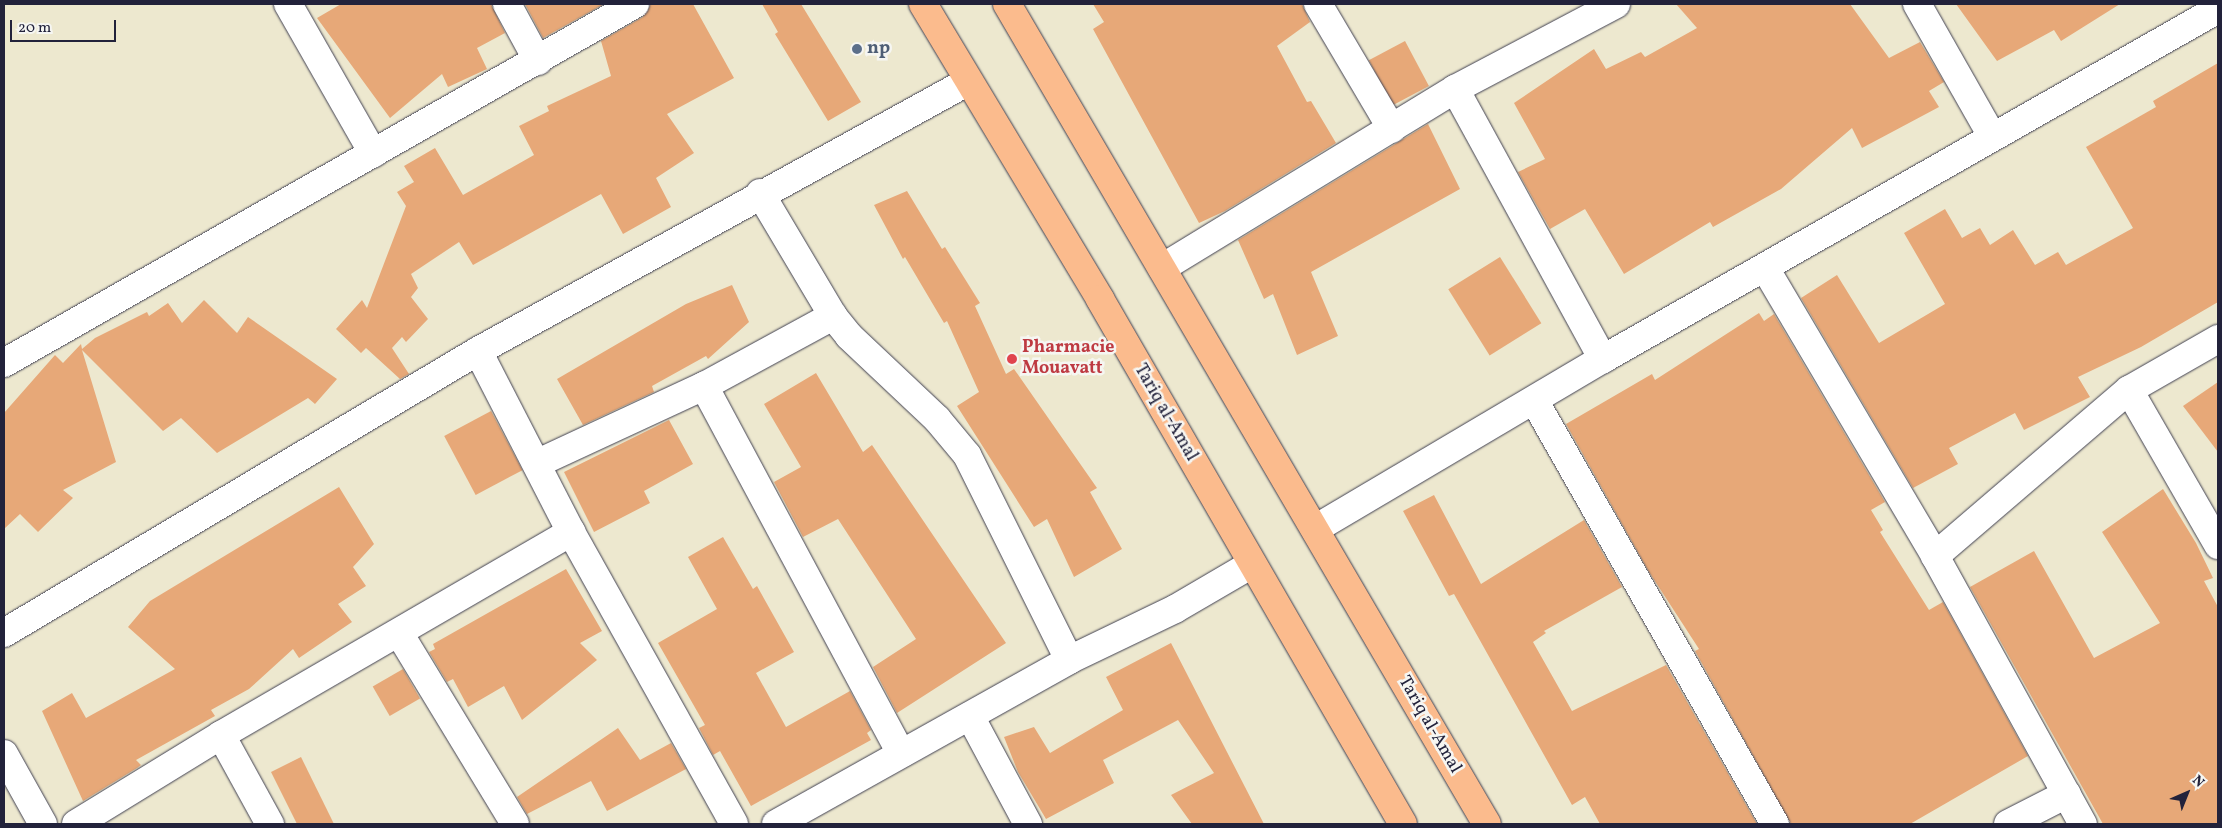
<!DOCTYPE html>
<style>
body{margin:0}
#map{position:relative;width:2222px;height:828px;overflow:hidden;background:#ede8cf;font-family:Vollkorn,serif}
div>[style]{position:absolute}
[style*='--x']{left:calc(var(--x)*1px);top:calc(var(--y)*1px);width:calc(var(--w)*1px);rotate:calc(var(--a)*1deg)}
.building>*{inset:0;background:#e7a878;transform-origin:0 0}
.roads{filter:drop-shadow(0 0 1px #404051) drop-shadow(0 0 1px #404051)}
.minor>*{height:28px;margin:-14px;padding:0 14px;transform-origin:14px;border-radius:14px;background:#fff}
.highway>*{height:28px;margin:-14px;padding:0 14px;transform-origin:14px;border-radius:14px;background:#fbbb8d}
.dots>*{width:14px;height:14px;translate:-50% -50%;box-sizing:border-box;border:2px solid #f6f6f2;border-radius:50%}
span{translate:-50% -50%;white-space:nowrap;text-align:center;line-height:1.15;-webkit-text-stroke:5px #f6f6f2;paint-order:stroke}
.service-label{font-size:18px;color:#4e5e75;font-weight:700}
.left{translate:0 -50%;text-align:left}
.health-label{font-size:18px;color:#be3a42;font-weight:700}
.street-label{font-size:18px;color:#22223b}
.frame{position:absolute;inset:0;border:5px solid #22223b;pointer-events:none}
.north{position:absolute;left:2162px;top:768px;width:50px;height:50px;-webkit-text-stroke:4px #f6f6f2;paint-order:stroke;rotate:44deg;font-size:14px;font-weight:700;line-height:20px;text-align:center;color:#22223b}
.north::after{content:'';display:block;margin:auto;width:18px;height:22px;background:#22223b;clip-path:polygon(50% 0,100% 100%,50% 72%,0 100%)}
.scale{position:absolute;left:10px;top:20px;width:106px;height:22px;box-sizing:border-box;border:2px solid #22223b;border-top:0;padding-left:6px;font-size:15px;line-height:18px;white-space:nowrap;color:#22223b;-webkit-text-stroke:4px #f6f6f2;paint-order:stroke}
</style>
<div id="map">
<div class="building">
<div style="clip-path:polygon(341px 4px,491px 4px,505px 33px,477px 48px,487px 69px,448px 87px,442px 74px,390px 118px,317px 18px)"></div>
<div style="clip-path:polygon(525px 4px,604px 4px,543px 38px)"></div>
<div style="clip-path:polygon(651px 4px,693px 4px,734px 78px,667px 114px,694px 153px,656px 178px,671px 207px,623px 234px,601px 194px,473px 265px,459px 242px,411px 274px,418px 288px,411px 297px,428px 319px,406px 342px,402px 337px,392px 348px,409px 374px,400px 379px,366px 348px,361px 353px,336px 329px,362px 300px,367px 308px,406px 206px,397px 192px,414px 182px,404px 166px,435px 148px,463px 195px,534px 155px,519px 126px,549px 111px,547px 106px,611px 76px,601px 41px,643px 17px)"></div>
<div style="clip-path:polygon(762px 4px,801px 4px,861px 102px,828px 121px,775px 34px,778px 32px)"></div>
<div style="clip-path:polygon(1093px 4px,1302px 4px,1310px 22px,1277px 46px,1307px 102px,1311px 101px,1336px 143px,1225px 211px,1199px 223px,1093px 29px,1104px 22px)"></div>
<div style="clip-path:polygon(1676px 4px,1850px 4px,1889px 58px,1920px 42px,1944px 82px,1929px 91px,1939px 107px,1862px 148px,1852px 128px,1781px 189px,1713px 227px,1710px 222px,1624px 274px,1585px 209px,1550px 229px,1518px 172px,1545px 159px,1514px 103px,1594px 49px,1606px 69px,1641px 52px,1645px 57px,1697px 28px)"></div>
<div style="clip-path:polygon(1956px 4px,2120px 4px,2061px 41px,2054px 30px,1997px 61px)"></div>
<div style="left:1405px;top:41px;width:51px;height:41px;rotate:62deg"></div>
<div style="clip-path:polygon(2218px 63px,2218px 302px,2141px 347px,2078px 377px,2090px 397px,2024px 430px,2015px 413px,1949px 448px,1958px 464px,1913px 488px,1801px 298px,1837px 275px,1879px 343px,1945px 304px,1904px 233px,1945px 209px,1962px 238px,1980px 228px,1990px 245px,2013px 230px,2035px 265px,2058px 252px,2066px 265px,2133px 228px,2086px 147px,2156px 107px,2153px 101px)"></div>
<div style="clip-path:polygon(1428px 124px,1460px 189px,1311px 272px,1338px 336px,1297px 355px,1273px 294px,1264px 299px,1238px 240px)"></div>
<div style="clip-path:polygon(907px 191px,942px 249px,945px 247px,980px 303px,975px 306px,1006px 374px,1014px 369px,1097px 488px,1090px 492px,1122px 549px,1074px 577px,1047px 519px,1034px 527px,957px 406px,979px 392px,947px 321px,944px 323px,905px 257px,903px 259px,874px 205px)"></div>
<div style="left:1500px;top:257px;width:78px;height:61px;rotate:58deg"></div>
<div style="clip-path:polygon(732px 285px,749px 322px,708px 359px,706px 356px,652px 386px,654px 392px,583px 425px,557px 379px,686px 304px)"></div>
<div style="clip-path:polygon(204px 300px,237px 333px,248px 317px,337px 379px,315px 404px,308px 398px,217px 453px,181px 418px,163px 431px,82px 350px,116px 462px,63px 490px,73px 498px,38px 532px,20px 514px,4px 529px,4px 413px,55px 355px,63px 363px,81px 344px,82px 349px,95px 338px,147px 312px,149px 316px,168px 303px,182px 323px)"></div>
<div style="clip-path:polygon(1759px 313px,1764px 321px,1774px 314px,1885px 502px,1871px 510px,1883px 530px,1880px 532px,1929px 610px,1943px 602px,2028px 756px,1910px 824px,1791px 824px,1695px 651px,1699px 649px,1649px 572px,1566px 424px,1652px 374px,1655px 380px)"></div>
<div style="clip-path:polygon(816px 373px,863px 452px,872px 445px,1006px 643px,897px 713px,873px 667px,916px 639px,838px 519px,803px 537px,774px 482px,801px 467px,764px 404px)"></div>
<div style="clip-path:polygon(2218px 382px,2218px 452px,2183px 406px)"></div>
<div style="left:491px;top:411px;width:67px;height:53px;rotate:62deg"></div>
<div style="clip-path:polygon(669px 420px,693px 464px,644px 491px,650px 503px,594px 532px,564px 472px)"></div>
<div style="clip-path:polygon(339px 487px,374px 544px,353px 567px,366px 586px,338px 604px,352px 622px,299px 658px,293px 649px,249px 689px,211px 710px,215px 716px,136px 760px,141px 765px,137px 768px,83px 801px,42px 711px,72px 693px,86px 718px,175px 669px,128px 627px,150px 601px)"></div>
<div style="clip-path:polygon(2163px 489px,2196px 543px,2213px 578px,2204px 581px,2218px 607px,2218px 824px,2103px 824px,1970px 587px,2034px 551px,2094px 658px,2160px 623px,2102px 532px)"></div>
<div style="clip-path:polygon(1434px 495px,1481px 584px,1584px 520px,1622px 587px,1544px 631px,1546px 633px,1533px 642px,1572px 711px,1666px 665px,1757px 824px,1600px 824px,1585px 797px,1572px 805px,1454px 594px,1449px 596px,1403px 511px)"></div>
<div style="clip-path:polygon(723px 537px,753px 589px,757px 586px,794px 652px,756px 673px,786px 727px,850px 691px,871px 730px,867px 733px,871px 740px,751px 806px,720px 751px,713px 755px,699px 728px,705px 725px,658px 643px,717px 609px,688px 557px)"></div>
<div style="clip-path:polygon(566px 569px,602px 631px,580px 643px,597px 660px,522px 720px,504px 686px,468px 707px,453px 679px,447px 682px,429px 652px,435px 649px,433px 644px)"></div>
<div style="clip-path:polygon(1171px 643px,1264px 824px,1192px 824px,1171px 795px,1214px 773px,1178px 720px,1103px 760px,1114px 783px,1046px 819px,1018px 772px,1004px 737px,1034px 727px,1050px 753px,1123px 710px,1106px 677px)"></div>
<div style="left:403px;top:669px;width:34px;height:35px;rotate:60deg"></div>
<div style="clip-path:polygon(618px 728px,640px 760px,671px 743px,686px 769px,607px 811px,591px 781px,527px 814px,517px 797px)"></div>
<div style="clip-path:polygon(301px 757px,334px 824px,297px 824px,271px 772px)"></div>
</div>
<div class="roads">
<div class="minor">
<div style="--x:288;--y:4;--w:172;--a:60.3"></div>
<div style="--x:507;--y:4;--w:65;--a:61.5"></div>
<div style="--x:1318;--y:4;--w:145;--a:59.4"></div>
<div style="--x:1917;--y:4;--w:152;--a:60.4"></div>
<div style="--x:1455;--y:89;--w:308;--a:61.3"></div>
<div style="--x:760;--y:193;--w:143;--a:59.3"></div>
<div style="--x:833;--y:316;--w:26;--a:51"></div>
<div style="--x:849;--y:336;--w:121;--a:43.3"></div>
<div style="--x:937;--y:419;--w:47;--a:50.2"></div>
<div style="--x:967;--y:455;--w:229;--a:63.5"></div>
<div style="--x:1162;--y:268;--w:343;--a:-31.4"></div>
<div style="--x:1455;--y:89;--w:182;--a:-27.8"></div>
<div style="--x:1765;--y:268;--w:334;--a:59.4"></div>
<div style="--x:1935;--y:556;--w:306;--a:61.1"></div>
<div style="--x:478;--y:351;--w:203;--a:62.8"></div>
<div style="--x:571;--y:532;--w:334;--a:60.8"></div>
<div style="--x:4;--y:363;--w:726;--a:-29.64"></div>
<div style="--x:704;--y:386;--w:417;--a:61.8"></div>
<div style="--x:2129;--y:390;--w:179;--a:60.1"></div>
<div style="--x:1534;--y:400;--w:488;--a:60.4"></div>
<div style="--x:538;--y:463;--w:183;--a:-24.9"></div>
<div style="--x:704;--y:386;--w:147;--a:-28.5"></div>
<div style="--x:1315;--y:529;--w:334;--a:-30.6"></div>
<div style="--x:1603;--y:359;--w:708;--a:-29.64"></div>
<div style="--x:1935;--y:556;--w:255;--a:-40.6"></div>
<div style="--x:2129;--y:390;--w:103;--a:-29.8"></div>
<div style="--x:4;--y:633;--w:552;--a:-30.75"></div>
<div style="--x:478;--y:351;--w:560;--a:-28.81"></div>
<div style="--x:399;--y:633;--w:223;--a:58.7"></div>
<div style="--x:970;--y:716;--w:123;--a:61.8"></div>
<div style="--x:221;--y:735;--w:102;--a:61.2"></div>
<div style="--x:4;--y:754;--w:80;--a:60.9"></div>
<div style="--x:76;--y:824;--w:170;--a:-31.5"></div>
<div style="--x:221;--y:735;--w:405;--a:-30.1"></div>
<div style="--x:776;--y:824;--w:336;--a:-29.2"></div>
<div style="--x:1069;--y:660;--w:118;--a:-25.7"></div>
<div style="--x:1175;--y:609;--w:89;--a:-30.3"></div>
<div style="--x:2008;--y:824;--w:66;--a:-27"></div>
</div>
<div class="highway">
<div style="--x:923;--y:4;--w:344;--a:59"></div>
<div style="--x:1100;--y:299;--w:606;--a:60.01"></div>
<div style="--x:1007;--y:4;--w:950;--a:59.66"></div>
</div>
</div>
<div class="dots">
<div style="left:857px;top:49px;background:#5c6f8a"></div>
<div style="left:1012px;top:359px;background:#e0444e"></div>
</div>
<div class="service-label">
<span class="left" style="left:867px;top:49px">np</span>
</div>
<div class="health-label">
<span class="left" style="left:1022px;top:359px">Pharmacie<br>Mouavatt</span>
</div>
<div class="street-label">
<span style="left:1165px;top:413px;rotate:60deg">Tariq al-Amal</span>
<span style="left:1429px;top:725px;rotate:60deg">Tariq al-Amal</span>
</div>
<div class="frame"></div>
<div class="north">N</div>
<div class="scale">20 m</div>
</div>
